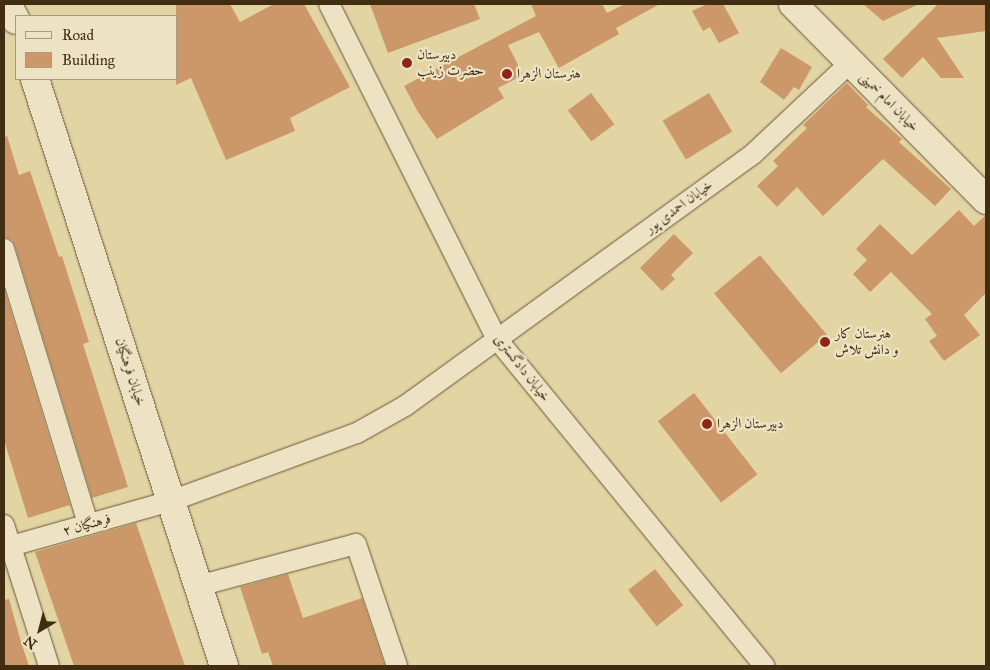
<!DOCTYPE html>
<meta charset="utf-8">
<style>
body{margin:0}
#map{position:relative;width:990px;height:670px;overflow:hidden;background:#e3d4a4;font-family:"IM FELL Great Primer",Amiri,serif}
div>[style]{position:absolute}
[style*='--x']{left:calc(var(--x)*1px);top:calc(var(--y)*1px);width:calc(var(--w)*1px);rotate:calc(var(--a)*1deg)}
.building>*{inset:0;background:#cc986a;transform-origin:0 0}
.roads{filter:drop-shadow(0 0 1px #695736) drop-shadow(0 0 1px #695736)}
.street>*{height:20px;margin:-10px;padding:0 10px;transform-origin:10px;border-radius:10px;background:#ede3c4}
.secondary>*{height:28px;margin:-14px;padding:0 14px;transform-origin:14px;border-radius:14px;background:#ede3c4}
.dots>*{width:14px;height:14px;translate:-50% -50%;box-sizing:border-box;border:2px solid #ede3c4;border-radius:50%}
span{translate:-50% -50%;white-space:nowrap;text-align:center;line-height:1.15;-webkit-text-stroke:4.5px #ede3c4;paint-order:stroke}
.poi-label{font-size:14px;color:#402d12}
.left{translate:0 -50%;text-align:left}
.street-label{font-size:14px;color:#402d12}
.frame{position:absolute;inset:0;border:5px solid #402d12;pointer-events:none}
.legend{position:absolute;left:15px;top:15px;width:162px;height:65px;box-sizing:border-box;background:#ede3c4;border:1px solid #a89a7d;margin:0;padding:6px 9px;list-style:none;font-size:15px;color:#402d12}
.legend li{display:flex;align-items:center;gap:10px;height:25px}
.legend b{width:25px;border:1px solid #a89a7d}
.north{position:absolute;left:15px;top:605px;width:50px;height:50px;-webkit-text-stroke:4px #ede3c4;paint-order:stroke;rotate:217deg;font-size:14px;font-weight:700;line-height:20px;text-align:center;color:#402d12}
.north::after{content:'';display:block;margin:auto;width:18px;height:22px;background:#402d12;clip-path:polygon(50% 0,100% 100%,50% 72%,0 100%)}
</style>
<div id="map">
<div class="building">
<div style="clip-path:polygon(176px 4px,230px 4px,240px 22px,274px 4px,304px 4px,350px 87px,290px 118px,295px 131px,226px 160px,191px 78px,176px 85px)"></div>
<div style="clip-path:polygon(370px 4px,474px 4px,480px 19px,388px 53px)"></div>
<div style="clip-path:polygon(531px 4px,602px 4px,607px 13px,625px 4px,660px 4px,616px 28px,619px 34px,559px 68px,539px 32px,508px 45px,523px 75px,498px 88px,504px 98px,437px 139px,418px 112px,404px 86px,536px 16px)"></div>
<div style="clip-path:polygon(707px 4px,723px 4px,739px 33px,719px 43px,710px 27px,703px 31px,692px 11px)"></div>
<div style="clip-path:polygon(863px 4px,919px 4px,883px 21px)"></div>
<div style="clip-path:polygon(938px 4px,986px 4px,986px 31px,937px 38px,964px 78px,941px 78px,923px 57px,902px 78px,883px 59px)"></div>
<div style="clip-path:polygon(781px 48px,812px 67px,799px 90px,794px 87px,784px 100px,760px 82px)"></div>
<div style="clip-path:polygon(847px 83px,868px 105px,866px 107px,902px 139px,899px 142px,951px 189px,935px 206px,883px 159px,823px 216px,797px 187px,777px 207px,757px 186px,778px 166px,773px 161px,807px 128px,803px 125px)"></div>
<div style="left:591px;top:93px;width:39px;height:29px;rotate:53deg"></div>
<div style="left:709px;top:93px;width:45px;height:54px;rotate:59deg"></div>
<div style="clip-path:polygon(7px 136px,19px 175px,30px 171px,59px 257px,62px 256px,89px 342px,83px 344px,128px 487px,92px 498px,15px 246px,12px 240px,4px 237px,4px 137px)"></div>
<div style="clip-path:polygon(959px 210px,974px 226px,986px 215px,986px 293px,964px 315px,980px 335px,944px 361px,929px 341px,937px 336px,925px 319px,932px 314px,891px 272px,870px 292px,853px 274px,867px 260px,856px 249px,880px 224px,912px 255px)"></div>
<div style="clip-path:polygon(674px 234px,693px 253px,671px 275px,675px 279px,662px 291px,640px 268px)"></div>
<div style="left:760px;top:255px;width:104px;height:60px;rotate:50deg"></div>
<div style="clip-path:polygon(4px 289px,70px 505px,28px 518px,4px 440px)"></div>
<div style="left:694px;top:393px;width:103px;height:46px;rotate:52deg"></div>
<div style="clip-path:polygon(136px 523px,185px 666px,74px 666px,35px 552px)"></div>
<div style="left:655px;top:569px;width:46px;height:34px;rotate:52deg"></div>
<div style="clip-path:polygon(288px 574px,303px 618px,362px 598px,385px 666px,273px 666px,268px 652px,262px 654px,240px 587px)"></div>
<div style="clip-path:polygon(9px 599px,21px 642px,29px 666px,4px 666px,4px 600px)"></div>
</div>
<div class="roads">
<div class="street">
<div style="--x:329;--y:4;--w:373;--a:63.4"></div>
<div style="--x:496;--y:338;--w:424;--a:50.7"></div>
<div style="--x:4;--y:249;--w:288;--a:73"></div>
<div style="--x:4;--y:525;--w:148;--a:72.3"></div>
<div style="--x:4;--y:548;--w:173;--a:-15.7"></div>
<div style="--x:171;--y:501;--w:198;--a:-20.1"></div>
<div style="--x:357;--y:433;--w:55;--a:-29.4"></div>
<div style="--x:405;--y:406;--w:430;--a:-35.9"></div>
<div style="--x:753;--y:154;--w:133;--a:-43.2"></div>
<div style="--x:198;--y:586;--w:163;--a:-14.9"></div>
<div style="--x:356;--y:544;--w:129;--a:71.4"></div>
</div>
<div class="secondary">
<div style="--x:7;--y:4;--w:18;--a:61"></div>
<div style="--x:793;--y:4;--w:275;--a:45.4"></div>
<div style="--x:35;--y:79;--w:617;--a:72.15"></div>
</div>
</div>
<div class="dots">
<div style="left:407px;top:63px;background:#8f2418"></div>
<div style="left:507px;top:74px;background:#8f2418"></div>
<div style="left:825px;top:342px;background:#8f2418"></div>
<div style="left:707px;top:424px;background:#8f2418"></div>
</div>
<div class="poi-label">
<span class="left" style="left:417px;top:63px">دبیرستان<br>حضرت زینب</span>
<span class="left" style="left:517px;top:74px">هنرستان الزهرا</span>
<span class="left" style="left:835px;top:342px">هنرستان کار<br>و دانش تلاش</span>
<span class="left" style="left:717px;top:424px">دبیرستان الزهرا</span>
</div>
<div class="street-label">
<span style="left:889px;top:102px;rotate:45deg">خیابان امام خمینی</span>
<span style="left:679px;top:207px;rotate:-36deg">خیابان احمدی پور</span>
<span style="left:522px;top:368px;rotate:52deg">خیابان دادگستری</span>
<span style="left:130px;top:372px;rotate:72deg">خیابان فرهنگیان</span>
<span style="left:87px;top:525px;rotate:-16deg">فرهنگیان ۲</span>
</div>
<div class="frame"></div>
<ul class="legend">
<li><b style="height:6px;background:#ede3c4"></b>Road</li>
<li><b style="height:14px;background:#cc986a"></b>Building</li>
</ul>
<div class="north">N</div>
</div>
